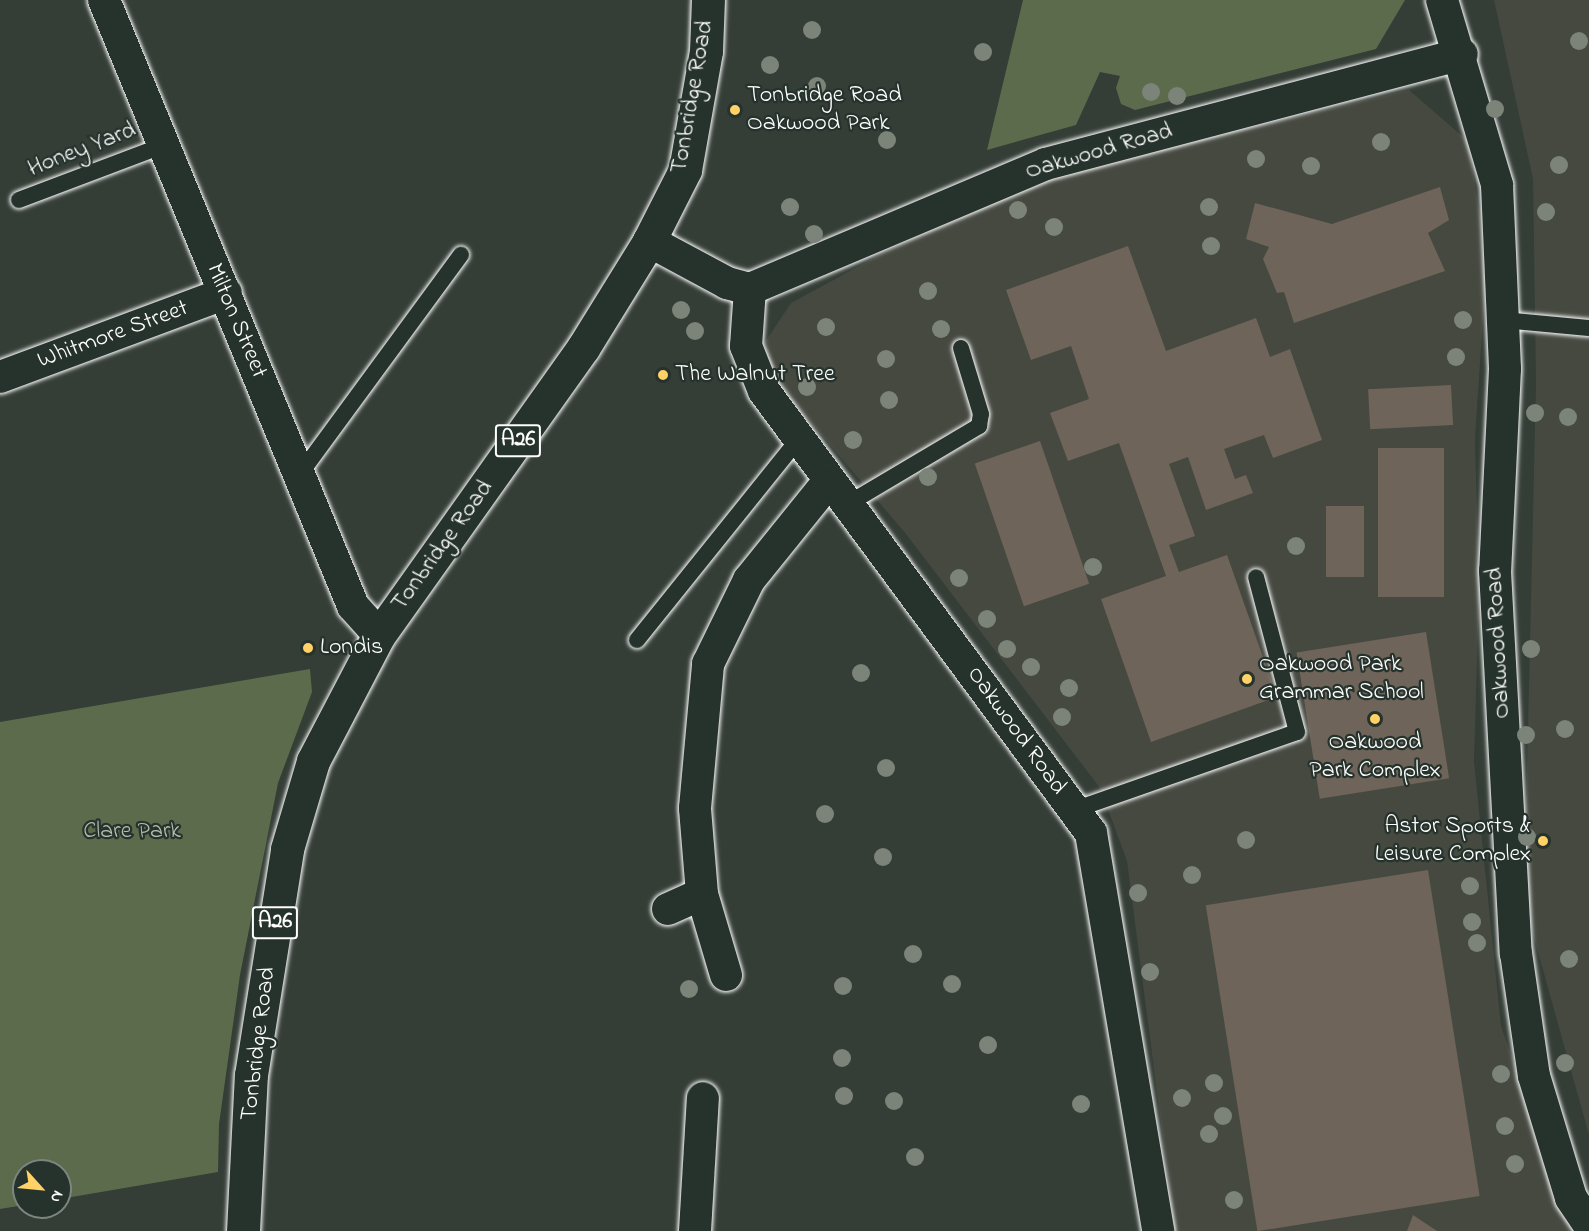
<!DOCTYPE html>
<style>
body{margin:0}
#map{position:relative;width:1589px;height:1231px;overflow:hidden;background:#343d36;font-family:"Indie Flower",sans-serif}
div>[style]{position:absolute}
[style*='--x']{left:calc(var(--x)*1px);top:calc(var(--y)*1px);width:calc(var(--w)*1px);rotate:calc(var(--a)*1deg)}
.built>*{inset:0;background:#454940}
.green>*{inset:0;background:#5d6b4d}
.building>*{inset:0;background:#6e6459;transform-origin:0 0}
.roads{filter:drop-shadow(0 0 2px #fff) drop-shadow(0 0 2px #fff)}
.lane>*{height:16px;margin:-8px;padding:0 8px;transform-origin:8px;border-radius:8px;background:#26332d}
.street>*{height:32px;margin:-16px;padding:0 16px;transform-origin:16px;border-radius:16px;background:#26332d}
.primary>*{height:33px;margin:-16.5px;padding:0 16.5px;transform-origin:16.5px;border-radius:16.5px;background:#26332d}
.trees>*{width:18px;height:18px;margin:-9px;border-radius:50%;background:#7c8379}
.dots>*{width:16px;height:16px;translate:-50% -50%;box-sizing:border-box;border:3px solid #26332d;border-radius:50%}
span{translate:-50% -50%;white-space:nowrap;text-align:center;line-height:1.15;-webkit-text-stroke:4.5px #26332d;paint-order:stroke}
.shield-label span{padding:2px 4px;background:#26332d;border:2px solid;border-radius:4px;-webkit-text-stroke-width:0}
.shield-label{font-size:22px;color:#fff;font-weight:700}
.poi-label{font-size:24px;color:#fff}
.left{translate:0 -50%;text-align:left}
.right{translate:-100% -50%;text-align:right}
.street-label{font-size:24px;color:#fff}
.park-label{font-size:24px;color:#b6bcaf}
.north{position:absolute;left:12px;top:1159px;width:60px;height:60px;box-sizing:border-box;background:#26332d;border:2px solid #7d8581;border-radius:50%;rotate:117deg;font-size:16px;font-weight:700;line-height:24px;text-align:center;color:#fff}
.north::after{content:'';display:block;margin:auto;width:21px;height:27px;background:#ffd166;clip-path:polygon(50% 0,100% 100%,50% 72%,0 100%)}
</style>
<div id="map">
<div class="built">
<div style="clip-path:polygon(1494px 0,1589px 0,1589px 1135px,1524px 902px,1536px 383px,1533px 179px)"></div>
<div style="clip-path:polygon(1409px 90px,1468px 141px,1480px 218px,1485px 289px,1475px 438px,1479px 597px,1474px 761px,1501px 1026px,1573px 1231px,1175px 1231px,1127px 861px,1100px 788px,906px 534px,767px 371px,765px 342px,791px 303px,885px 252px,1058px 174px)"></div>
</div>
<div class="green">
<div style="clip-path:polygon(1023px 0,1405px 0,1376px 49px,1135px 110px,1121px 104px,1116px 88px,1120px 76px,1100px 72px,1076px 125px,987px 150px)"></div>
<div style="clip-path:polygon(310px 669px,312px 692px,278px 783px,240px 975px,219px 1124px,218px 1172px,60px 1199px,60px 1171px,24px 1171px,24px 1205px,0 1209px,0 722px)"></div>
</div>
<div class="building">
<div style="clip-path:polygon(1440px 187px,1449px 220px,1428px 233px,1445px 271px,1294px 323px,1284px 292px,1277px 293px,1263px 259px,1269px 247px,1246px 239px,1255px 203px,1332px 224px)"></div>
<div style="clip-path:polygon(1128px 246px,1166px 351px,1256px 318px,1270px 357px,1290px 349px,1322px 440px,1273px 458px,1264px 435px,1224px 449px,1235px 479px,1246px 475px,1253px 493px,1206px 510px,1188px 457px,1169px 464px,1195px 536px,1169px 545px,1179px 572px,1227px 555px,1277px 697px,1151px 742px,1101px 599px,1166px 576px,1119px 443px,1068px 461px,1050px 413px,1089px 399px,1071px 346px,1031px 360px,1006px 290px)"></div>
<div style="left:1451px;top:385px;width:40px;height:83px;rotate:87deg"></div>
<div style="left:1040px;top:441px;width:151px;height:69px;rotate:71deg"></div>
<div style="left:1444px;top:448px;width:149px;height:66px;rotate:90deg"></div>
<div style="left:1326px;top:506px;width:38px;height:71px"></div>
<div style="left:1426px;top:632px;width:148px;height:131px;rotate:81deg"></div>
<div style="left:1428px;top:870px;width:330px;height:225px;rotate:81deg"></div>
<div style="clip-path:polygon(1413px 1215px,1437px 1231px,1407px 1231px)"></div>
</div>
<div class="roads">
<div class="lane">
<div style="--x:19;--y:200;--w:153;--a:-20.7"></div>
<div style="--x:1503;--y:320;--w:86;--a:5.3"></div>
<div style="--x:300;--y:474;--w:272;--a:-53.7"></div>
<div style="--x:846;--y:505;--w:155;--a:-30.7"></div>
<div style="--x:979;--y:426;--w:12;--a:-81"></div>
<div style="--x:981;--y:414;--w:69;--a:-106.9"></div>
<div style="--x:637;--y:640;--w:255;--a:-51.2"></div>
<div style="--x:1074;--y:810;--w:236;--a:-19.3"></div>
<div style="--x:1297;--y:732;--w:160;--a:-104.8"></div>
</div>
<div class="street">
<div style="--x:104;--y:0;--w:655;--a:67.66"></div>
<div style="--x:353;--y:606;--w:39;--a:48"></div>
<div style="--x:1442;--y:0;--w:193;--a:73.4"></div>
<div style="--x:1497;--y:185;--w:184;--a:87.5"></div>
<div style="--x:1505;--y:369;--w:202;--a:92.8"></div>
<div style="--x:1495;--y:571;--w:383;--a:86.9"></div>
<div style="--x:1516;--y:953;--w:124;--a:81.7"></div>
<div style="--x:1534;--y:1076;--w:127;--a:73.1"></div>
<div style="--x:1571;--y:1198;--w:32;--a:56"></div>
<div style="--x:649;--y:241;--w:89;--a:28.3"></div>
<div style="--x:727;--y:283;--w:24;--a:15"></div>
<div style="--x:750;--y:289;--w:321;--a:-22.9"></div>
<div style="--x:1046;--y:164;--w:430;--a:-14.8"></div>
<div style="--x:750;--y:289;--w:57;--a:94"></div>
<div style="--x:746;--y:346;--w:48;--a:68.2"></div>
<div style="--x:764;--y:391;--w:550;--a:53.51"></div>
<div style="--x:1091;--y:833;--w:404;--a:80.4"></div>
<div style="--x:0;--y:377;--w:241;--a:-20.4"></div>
<div style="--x:668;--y:909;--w:37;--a:-24"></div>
<div style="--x:726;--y:975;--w:84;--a:-106.5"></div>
<div style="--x:702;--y:894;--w:86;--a:-94.7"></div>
<div style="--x:695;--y:808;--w:145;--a:-84.8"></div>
<div style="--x:708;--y:664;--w:93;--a:-64"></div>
<div style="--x:749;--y:580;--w:127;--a:-51.1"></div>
<div style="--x:695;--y:1231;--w:133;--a:-86.6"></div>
</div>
<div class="primary">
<div style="--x:243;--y:1231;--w:156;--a:-87.1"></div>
<div style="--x:251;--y:1075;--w:229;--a:-80.9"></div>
<div style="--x:287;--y:849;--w:92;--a:-73.5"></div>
<div style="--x:313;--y:761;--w:142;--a:-62.4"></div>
<div style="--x:379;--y:635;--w:352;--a:-54.6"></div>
<div style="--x:583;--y:348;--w:126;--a:-58.3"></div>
<div style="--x:649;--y:241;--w:80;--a:-63.1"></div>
<div style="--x:685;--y:170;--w:121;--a:-80"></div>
<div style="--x:706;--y:51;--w:51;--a:-87.8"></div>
</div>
</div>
<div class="trees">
<div style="left:812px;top:30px"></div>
<div style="left:1579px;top:41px"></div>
<div style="left:983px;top:52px"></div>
<div style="left:770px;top:65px"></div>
<div style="left:817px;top:86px"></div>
<div style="left:1151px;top:92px"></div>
<div style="left:1177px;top:96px"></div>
<div style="left:1495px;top:109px"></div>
<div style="left:887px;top:140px"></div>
<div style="left:1381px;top:142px"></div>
<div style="left:1256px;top:159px"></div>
<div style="left:1559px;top:165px"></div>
<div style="left:1311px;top:166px"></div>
<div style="left:790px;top:207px"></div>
<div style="left:1209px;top:207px"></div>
<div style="left:1018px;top:210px"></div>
<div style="left:1546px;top:212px"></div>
<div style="left:1054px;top:227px"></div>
<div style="left:814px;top:234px"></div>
<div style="left:1211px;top:246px"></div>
<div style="left:928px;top:291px"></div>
<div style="left:681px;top:310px"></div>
<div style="left:1463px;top:320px"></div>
<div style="left:826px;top:327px"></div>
<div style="left:941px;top:329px"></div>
<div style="left:695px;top:331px"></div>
<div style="left:1456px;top:357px"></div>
<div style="left:886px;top:359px"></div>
<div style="left:807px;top:387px"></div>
<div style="left:889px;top:400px"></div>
<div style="left:1535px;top:413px"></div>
<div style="left:1568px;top:417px"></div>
<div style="left:853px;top:440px"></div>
<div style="left:928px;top:477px"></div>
<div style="left:1296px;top:546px"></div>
<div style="left:1093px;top:567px"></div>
<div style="left:959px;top:578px"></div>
<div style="left:987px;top:619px"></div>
<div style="left:1007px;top:649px"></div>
<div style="left:1531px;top:649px"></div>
<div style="left:1031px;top:667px"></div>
<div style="left:861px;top:673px"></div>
<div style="left:1069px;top:688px"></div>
<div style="left:1062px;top:717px"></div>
<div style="left:1565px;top:729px"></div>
<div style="left:1526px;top:735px"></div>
<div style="left:886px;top:768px"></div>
<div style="left:825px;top:814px"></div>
<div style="left:1527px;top:837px"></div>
<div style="left:1246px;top:840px"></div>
<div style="left:883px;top:857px"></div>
<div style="left:1192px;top:875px"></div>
<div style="left:1470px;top:886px"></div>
<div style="left:1138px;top:893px"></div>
<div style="left:1472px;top:922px"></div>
<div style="left:1477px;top:943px"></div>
<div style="left:913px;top:954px"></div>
<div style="left:1569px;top:959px"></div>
<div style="left:1150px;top:972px"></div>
<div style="left:952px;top:984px"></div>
<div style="left:843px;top:986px"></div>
<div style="left:689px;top:989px"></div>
<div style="left:988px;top:1045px"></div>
<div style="left:842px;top:1058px"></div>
<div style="left:1565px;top:1063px"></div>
<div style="left:1501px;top:1074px"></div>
<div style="left:1214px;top:1083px"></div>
<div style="left:844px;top:1096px"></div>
<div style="left:1182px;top:1098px"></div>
<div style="left:894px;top:1101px"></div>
<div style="left:1081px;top:1104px"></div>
<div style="left:1223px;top:1116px"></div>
<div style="left:1505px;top:1126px"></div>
<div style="left:1209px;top:1134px"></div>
<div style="left:915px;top:1157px"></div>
<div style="left:1515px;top:1164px"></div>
<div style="left:1234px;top:1200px"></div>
</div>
<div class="dots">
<div style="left:735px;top:110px;background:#ffd166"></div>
<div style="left:663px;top:375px;background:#ffd166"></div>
<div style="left:308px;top:648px;background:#ffd166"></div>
<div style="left:1247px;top:679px;background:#ffd166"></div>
<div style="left:1375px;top:719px;background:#ffd166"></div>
<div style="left:1543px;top:841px;background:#ffd166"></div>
</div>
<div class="shield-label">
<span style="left:518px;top:441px">A26</span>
<span style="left:275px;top:923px">A26</span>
</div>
<div class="poi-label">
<span class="left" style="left:747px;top:110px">Tonbridge Road<br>Oakwood Park</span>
<span class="left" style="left:675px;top:375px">The Walnut Tree</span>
<span class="left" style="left:320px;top:648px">Londis</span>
<span class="left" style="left:1259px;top:679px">Oakwood Park<br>Grammar School</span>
<span style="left:1375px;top:757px">Oakwood<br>Park Complex</span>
<span class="right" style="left:1531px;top:841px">Astor Sports &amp;<br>Leisure Complex</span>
</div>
<div class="street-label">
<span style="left:693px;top:97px;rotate:-80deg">Tonbridge Road</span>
<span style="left:82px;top:150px;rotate:-21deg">Honey Yard</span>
<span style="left:1099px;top:152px;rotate:-16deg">Oakwood Road</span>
<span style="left:236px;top:321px;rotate:67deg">Milton Street</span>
<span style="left:113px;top:335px;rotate:-20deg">Whitmore Street</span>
<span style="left:443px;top:546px;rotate:-54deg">Tonbridge Road</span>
<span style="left:1499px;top:643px;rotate:-93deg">Oakwood Road</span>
<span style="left:1016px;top:731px;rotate:54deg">Oakwood Road</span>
<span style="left:259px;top:1044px;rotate:-83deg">Tonbridge Road</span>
</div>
<div class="park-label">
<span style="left:132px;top:832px">Clare Park</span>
</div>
<div class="north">N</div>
</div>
